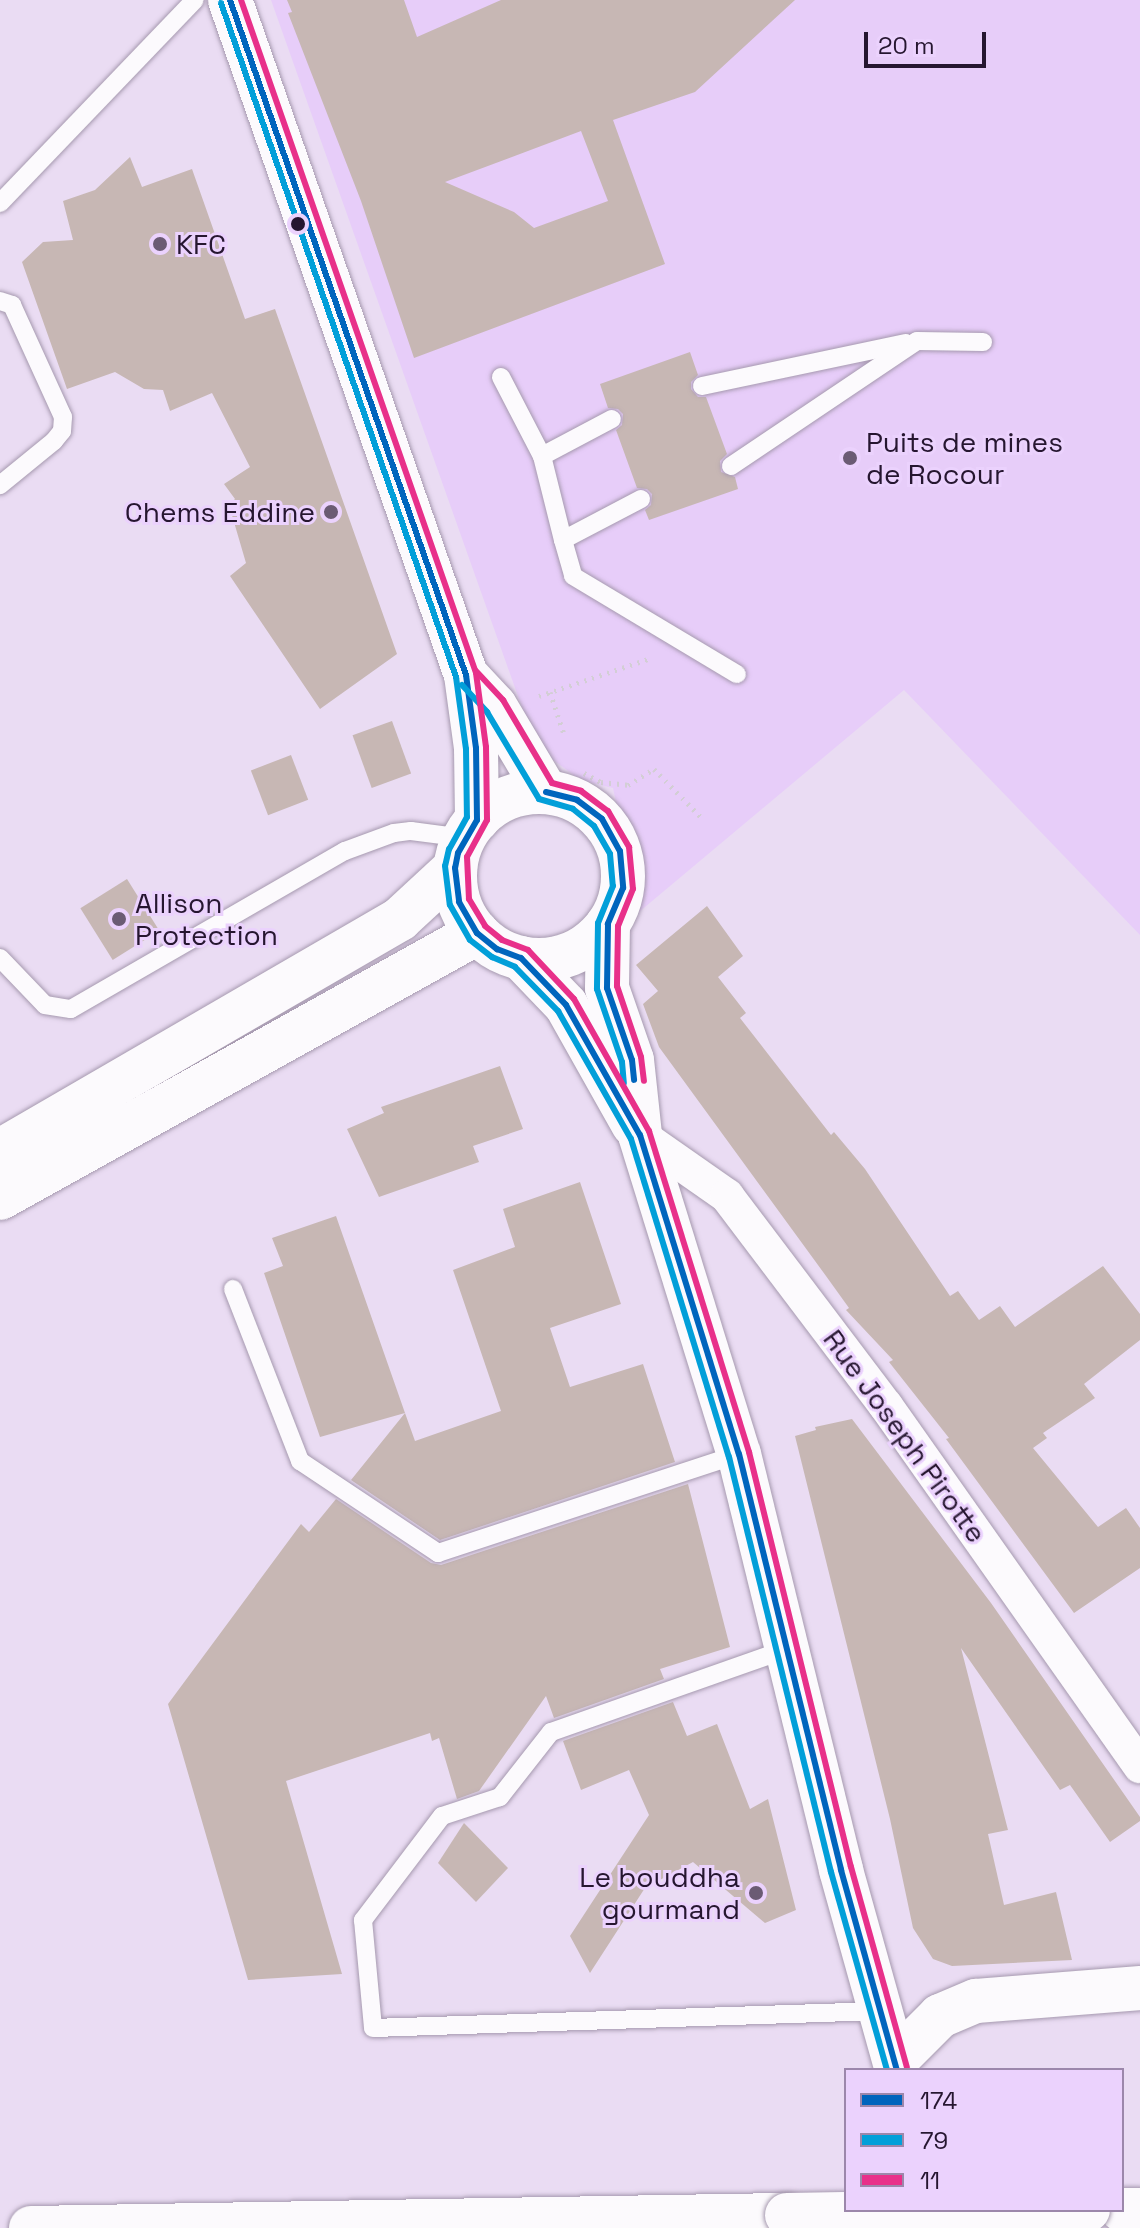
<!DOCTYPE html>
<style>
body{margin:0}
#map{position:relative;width:1140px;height:2228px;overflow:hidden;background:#eadcf3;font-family:"Space Grotesk",sans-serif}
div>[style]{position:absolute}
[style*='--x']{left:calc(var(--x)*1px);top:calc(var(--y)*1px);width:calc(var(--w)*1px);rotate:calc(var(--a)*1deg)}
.built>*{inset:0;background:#e7cdf9}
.building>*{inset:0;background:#c7b7b4;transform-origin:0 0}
.path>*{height:5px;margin-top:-2.5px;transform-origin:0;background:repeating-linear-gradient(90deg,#d3ced5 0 2px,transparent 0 8px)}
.roads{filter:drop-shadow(0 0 2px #a699af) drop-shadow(0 0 2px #a699af)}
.service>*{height:18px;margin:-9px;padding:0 9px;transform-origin:9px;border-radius:9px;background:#fcfafd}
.minor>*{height:34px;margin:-17px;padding:0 17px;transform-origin:17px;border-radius:17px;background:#fcfafd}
.tertiary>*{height:44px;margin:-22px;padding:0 22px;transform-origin:22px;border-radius:22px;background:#fcfafd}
.secondary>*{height:44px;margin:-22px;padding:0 22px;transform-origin:22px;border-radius:22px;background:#fcfafd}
.primary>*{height:44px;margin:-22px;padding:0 22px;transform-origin:22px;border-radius:22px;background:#fcfafd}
.primary>.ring{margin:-22px;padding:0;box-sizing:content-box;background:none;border:44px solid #fcfafd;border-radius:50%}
.motorway>*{height:44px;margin:-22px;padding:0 22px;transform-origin:22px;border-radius:22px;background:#fcfafd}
.bridges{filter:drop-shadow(0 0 2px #a699af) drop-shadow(0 0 2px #a699af)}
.motorway-bridge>*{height:44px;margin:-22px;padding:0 22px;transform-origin:22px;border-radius:22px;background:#fcfafd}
.bus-1>*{height:6px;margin:-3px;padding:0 3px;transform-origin:3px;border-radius:3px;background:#0065bd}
.bus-2>*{height:6px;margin:-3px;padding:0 3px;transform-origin:3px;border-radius:3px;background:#029fd9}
.bus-3>*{height:6px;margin:-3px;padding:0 3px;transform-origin:3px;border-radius:3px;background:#e8308a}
.dots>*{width:22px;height:22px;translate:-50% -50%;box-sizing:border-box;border:4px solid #ebd2fd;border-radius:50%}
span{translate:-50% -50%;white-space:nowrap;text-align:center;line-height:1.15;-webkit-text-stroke:6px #ebd2fd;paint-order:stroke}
.poi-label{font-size:28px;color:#261630}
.left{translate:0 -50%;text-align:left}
.right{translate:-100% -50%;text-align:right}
.street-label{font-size:28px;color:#261630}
.legend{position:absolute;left:844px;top:2068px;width:280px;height:144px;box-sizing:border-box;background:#ebd2fd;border:2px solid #9c87ab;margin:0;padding:10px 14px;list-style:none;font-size:24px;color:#261630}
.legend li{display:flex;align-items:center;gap:16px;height:40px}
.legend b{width:40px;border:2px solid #9c87ab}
.scale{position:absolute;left:864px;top:32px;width:122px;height:36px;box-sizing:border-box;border:4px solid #261630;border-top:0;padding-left:10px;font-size:24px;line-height:28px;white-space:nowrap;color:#261630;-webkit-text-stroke:6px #ebd2fd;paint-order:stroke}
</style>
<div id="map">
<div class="built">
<div style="clip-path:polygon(271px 0,1140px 0,1140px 935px,904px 690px,639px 912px,613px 788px,580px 780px,536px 747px)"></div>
</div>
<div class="building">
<div style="clip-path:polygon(evenodd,287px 0,404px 0,417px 37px,501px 0,795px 0,695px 92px,613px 120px,665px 264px,414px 358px,361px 201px,288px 13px,292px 12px,287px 0,581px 131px,608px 201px,534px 228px,514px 212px,445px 182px,581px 131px)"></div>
<div style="clip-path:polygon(130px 157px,142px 187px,192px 169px,245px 319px,275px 309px,397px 654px,320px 709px,230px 576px,246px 563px,229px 505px,235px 499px,224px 484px,250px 467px,212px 393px,170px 411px,163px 390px,144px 389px,115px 372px,67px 389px,22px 262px,43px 242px,73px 240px,63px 201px,95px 190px)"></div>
<div style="clip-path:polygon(690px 352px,698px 375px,691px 382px,691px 389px,698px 397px,706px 397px,727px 454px,720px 461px,721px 472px,735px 477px,738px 489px,649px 520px,645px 510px,651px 505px,652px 494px,647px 489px,637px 488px,616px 430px,622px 425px,623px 414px,618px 409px,608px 408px,600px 384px)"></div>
<div style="left:392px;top:721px;width:56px;height:42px;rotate:70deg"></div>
<div style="left:291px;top:755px;width:48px;height:43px;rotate:69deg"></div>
<div style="left:127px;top:879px;width:61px;height:55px;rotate:58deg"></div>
<div style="clip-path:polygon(707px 906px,743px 956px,718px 977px,746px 1013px,740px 1018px,831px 1135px,834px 1132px,865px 1169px,950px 1296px,958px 1291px,979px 1320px,1000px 1306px,1015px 1327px,1103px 1266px,1140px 1314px,1140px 1340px,1084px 1384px,1095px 1398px,1043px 1433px,1047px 1438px,1033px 1448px,1098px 1527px,1126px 1508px,1140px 1528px,1140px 1568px,1074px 1613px,946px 1439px,949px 1438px,889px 1362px,893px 1360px,846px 1310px,849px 1308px,826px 1276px,659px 1047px,643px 1004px,658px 991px,636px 965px)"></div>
<div style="clip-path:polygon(500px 1066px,523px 1129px,473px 1146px,479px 1162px,379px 1197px,347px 1129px,384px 1113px,381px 1107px)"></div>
<div style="clip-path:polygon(580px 1182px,621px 1304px,550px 1328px,570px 1387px,643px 1364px,675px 1462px,440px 1540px,351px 1480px,405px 1413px,415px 1441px,501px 1411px,453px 1270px,515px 1247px,503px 1209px)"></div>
<div style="clip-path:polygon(336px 1216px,405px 1413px,320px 1437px,264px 1273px,283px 1266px,272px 1238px)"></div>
<div style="clip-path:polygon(852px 1419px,991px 1603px,1140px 1817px,1140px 1821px,1110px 1842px,1070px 1785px,1060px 1790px,961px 1648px,1008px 1830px,988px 1834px,1004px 1905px,1056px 1892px,1072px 1960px,952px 1966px,933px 1959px,913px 1928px,890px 1819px,795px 1436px,816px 1430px,815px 1427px)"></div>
<div style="clip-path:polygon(688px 1484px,730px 1647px,660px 1669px,664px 1679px,554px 1718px,546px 1696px,479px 1791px,457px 1799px,439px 1738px,432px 1741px,430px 1733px,286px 1781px,342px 1974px,248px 1980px,168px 1704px,301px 1524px,309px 1532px,336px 1499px,431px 1563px,441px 1565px)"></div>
<div style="clip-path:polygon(673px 1702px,687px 1736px,717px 1724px,750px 1809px,768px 1799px,796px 1910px,765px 1923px,693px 1862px,658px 1881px,652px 1877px,590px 1973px,570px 1936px,649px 1815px,629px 1770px,581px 1790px,563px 1741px)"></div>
<div style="clip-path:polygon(464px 1823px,508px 1868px,476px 1902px,438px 1863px)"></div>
</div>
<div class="path">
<div style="--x:550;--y:692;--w:44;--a:71.6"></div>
<div style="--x:539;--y:696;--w:118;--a:-18.7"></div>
<div style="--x:584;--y:773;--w:19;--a:28"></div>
<div style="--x:601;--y:782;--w:27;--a:6"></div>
<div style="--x:628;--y:785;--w:31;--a:-32"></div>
<div style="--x:654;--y:769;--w:66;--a:45.6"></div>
</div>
<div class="roads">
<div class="service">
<div style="--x:0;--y:203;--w:281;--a:-46.2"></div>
<div style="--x:0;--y:301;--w:13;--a:18"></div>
<div style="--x:12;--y:305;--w:123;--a:65.5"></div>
<div style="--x:63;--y:417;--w:14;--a:94"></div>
<div style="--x:62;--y:431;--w:13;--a:129"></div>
<div style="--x:54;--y:441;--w:70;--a:140.8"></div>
<div style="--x:501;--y:377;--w:89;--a:62.6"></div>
<div style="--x:542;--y:456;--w:87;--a:76"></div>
<div style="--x:702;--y:386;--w:208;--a:-11.9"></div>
<div style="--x:542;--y:456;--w:79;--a:-27.9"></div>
<div style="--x:731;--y:466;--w:224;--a:-33.9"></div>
<div style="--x:917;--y:341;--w:66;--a:0.9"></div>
<div style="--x:641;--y:499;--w:88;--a:152.3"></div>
<div style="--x:563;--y:540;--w:37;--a:74"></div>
<div style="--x:573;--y:576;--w:191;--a:30.9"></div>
<div style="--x:0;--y:958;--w:65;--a:46.2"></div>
<div style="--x:45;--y:1005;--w:26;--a:9"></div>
<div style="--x:71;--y:1009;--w:316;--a:-30"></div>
<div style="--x:345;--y:851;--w:52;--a:-20.2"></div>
<div style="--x:394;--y:833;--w:17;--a:-7"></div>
<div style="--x:411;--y:831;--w:53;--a:7.5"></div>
<div style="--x:233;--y:1289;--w:185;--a:68.7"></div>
<div style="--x:300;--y:1461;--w:166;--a:33.7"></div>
<div style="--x:438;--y:1553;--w:317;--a:-18.2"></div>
<div style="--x:787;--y:1649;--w:250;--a:160.6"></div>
<div style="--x:551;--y:1732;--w:83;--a:128.1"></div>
<div style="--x:500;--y:1797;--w:61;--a:161.9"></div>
<div style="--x:442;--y:1816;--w:131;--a:127.2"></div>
<div style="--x:363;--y:1920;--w:108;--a:84.7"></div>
<div style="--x:373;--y:2028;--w:507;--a:-1.92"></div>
</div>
<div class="minor">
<div style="--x:640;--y:1135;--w:106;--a:35"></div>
<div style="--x:727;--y:1196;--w:263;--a:52.9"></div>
<div style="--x:886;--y:1406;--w:441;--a:54.8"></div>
</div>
<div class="tertiary">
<div style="--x:895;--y:2061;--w:64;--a:-45"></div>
<div style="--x:940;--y:2016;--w:39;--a:-23"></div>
<div style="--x:976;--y:2001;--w:165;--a:-4.5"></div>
</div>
<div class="secondary">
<div style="--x:230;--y:0;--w:715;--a:70.73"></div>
<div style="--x:466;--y:675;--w:74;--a:82.2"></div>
<div style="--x:476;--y:748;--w:72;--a:89.2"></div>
<div style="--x:466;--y:675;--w:42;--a:46.9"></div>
<div style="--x:495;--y:706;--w:100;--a:59.3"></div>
</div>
<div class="primary">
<div class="ring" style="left:455px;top:792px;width:124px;height:124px"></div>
<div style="--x:608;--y:924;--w:64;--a:90.9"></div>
<div style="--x:607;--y:988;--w:76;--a:70.9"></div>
<div style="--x:632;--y:1060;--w:75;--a:83.9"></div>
<div style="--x:640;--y:1135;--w:334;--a:72.8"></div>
<div style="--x:739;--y:1454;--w:428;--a:76.2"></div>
<div style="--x:841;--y:1870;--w:208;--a:74.4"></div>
<div style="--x:521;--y:958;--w:65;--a:46.2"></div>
<div style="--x:566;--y:1005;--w:137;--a:60.6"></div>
</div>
<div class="motorway">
<div style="--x:0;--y:1151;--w:462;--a:-30.1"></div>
<div style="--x:400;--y:919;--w:75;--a:-42.8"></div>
<div style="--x:0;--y:1198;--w:546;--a:-29.05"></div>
<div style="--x:1122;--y:2210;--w:18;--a:0"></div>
<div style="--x:31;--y:2228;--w:756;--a:-0.99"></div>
</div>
</div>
<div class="bridges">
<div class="motorway-bridge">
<div style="--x:787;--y:2215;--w:301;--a:-1"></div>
</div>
</div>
<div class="bus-1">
<div style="--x:230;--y:0;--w:715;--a:70.73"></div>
<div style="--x:466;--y:675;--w:74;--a:82.2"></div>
<div style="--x:476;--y:748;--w:72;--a:89.2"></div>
<div style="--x:546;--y:792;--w:32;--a:14"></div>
<div style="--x:577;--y:800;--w:31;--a:37"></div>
<div style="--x:602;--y:819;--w:37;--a:61"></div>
<div style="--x:620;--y:851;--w:37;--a:85"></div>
<div style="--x:623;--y:888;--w:39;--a:113"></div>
<div style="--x:477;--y:820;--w:38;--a:120"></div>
<div style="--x:458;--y:853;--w:15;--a:101"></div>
<div style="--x:455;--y:868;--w:34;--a:83"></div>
<div style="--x:459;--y:902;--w:36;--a:60"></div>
<div style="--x:477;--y:933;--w:26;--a:39"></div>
<div style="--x:497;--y:949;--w:26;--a:21"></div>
<div style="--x:521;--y:958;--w:65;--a:46.2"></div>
<div style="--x:566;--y:1005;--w:150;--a:60.4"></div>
<div style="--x:640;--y:1135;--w:334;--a:72.8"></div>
<div style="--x:739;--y:1454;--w:428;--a:76.2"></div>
<div style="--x:841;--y:1870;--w:208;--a:74.4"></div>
<div style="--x:608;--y:924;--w:64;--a:90.9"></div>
<div style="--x:607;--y:988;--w:76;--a:70.9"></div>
<div style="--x:632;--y:1060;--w:20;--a:84"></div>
</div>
<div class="bus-2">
<div style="--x:221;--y:3;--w:714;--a:70.78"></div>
<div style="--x:456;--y:677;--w:73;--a:82.1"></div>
<div style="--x:466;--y:749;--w:68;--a:89.2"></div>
<div style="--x:467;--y:817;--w:37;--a:119"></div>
<div style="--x:449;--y:849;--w:17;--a:103"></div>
<div style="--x:445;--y:866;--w:39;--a:83"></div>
<div style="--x:450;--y:905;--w:40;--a:60.3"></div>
<div style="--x:470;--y:940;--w:28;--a:38"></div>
<div style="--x:492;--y:957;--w:25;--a:23"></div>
<div style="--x:515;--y:967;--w:62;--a:45.7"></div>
<div style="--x:558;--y:1011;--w:147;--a:60.3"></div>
<div style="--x:631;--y:1139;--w:333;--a:72.9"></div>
<div style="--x:729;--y:1457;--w:427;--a:76.2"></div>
<div style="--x:831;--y:1872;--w:206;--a:74.2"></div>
<div style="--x:462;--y:685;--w:37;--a:47"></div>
<div style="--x:487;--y:712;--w:101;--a:59.1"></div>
<div style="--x:539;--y:799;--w:35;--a:16"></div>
<div style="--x:573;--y:809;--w:27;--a:39"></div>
<div style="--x:594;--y:826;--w:32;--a:60"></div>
<div style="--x:610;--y:854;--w:32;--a:85"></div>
<div style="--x:613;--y:886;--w:40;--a:112"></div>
<div style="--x:598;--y:923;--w:66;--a:90.9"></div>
<div style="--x:597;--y:989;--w:77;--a:71.1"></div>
<div style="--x:622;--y:1062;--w:21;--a:85"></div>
</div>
<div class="bus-3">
<div style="--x:241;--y:0;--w:713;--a:70.75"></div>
<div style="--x:476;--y:673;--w:75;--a:82.3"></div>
<div style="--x:486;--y:747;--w:73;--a:89.2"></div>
<div style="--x:487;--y:820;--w:42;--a:118.4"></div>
<div style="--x:467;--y:857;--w:42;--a:87.3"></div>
<div style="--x:469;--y:899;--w:31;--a:59"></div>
<div style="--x:485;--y:926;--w:22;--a:39"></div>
<div style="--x:502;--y:940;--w:28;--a:21"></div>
<div style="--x:528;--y:950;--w:67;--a:46.8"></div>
<div style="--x:574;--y:999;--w:152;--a:60.4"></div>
<div style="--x:649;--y:1131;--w:336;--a:72.7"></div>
<div style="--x:749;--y:1452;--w:427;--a:76.2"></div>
<div style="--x:851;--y:1867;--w:208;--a:74.4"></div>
<div style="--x:476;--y:671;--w:40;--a:47"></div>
<div style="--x:503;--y:700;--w:96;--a:59.4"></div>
<div style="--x:552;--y:783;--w:30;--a:15"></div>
<div style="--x:581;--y:791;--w:34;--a:37"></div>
<div style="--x:608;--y:811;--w:42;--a:59.7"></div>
<div style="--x:629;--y:847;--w:42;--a:84.6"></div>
<div style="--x:633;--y:889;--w:40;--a:112"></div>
<div style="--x:618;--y:926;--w:60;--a:91"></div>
<div style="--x:617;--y:986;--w:75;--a:71.3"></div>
<div style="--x:641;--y:1057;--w:24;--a:83"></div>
</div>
<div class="dots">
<div style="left:298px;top:224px;background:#261630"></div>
<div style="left:160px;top:244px;background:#6b5b74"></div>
<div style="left:850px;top:458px;background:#6b5b74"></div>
<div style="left:331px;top:512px;background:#6b5b74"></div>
<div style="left:119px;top:919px;background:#6b5b74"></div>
<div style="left:756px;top:1893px;background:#6b5b74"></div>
</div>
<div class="poi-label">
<span class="left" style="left:176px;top:244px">KFC</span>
<span class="left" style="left:866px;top:458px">Puits de mines<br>de Rocour</span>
<span class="right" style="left:315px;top:512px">Chems Eddine</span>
<span class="left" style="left:135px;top:919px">Allison<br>Protection</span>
<span class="right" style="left:740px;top:1893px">Le bouddha<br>gourmand</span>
</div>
<div class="street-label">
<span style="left:905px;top:1436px;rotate:54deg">Rue Joseph Pirotte</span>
</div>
<ul class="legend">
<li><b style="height:10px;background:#0065bd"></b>174</li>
<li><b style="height:10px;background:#029fd9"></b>79</li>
<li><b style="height:10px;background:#e8308a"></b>11</li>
</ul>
<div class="scale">20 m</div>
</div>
